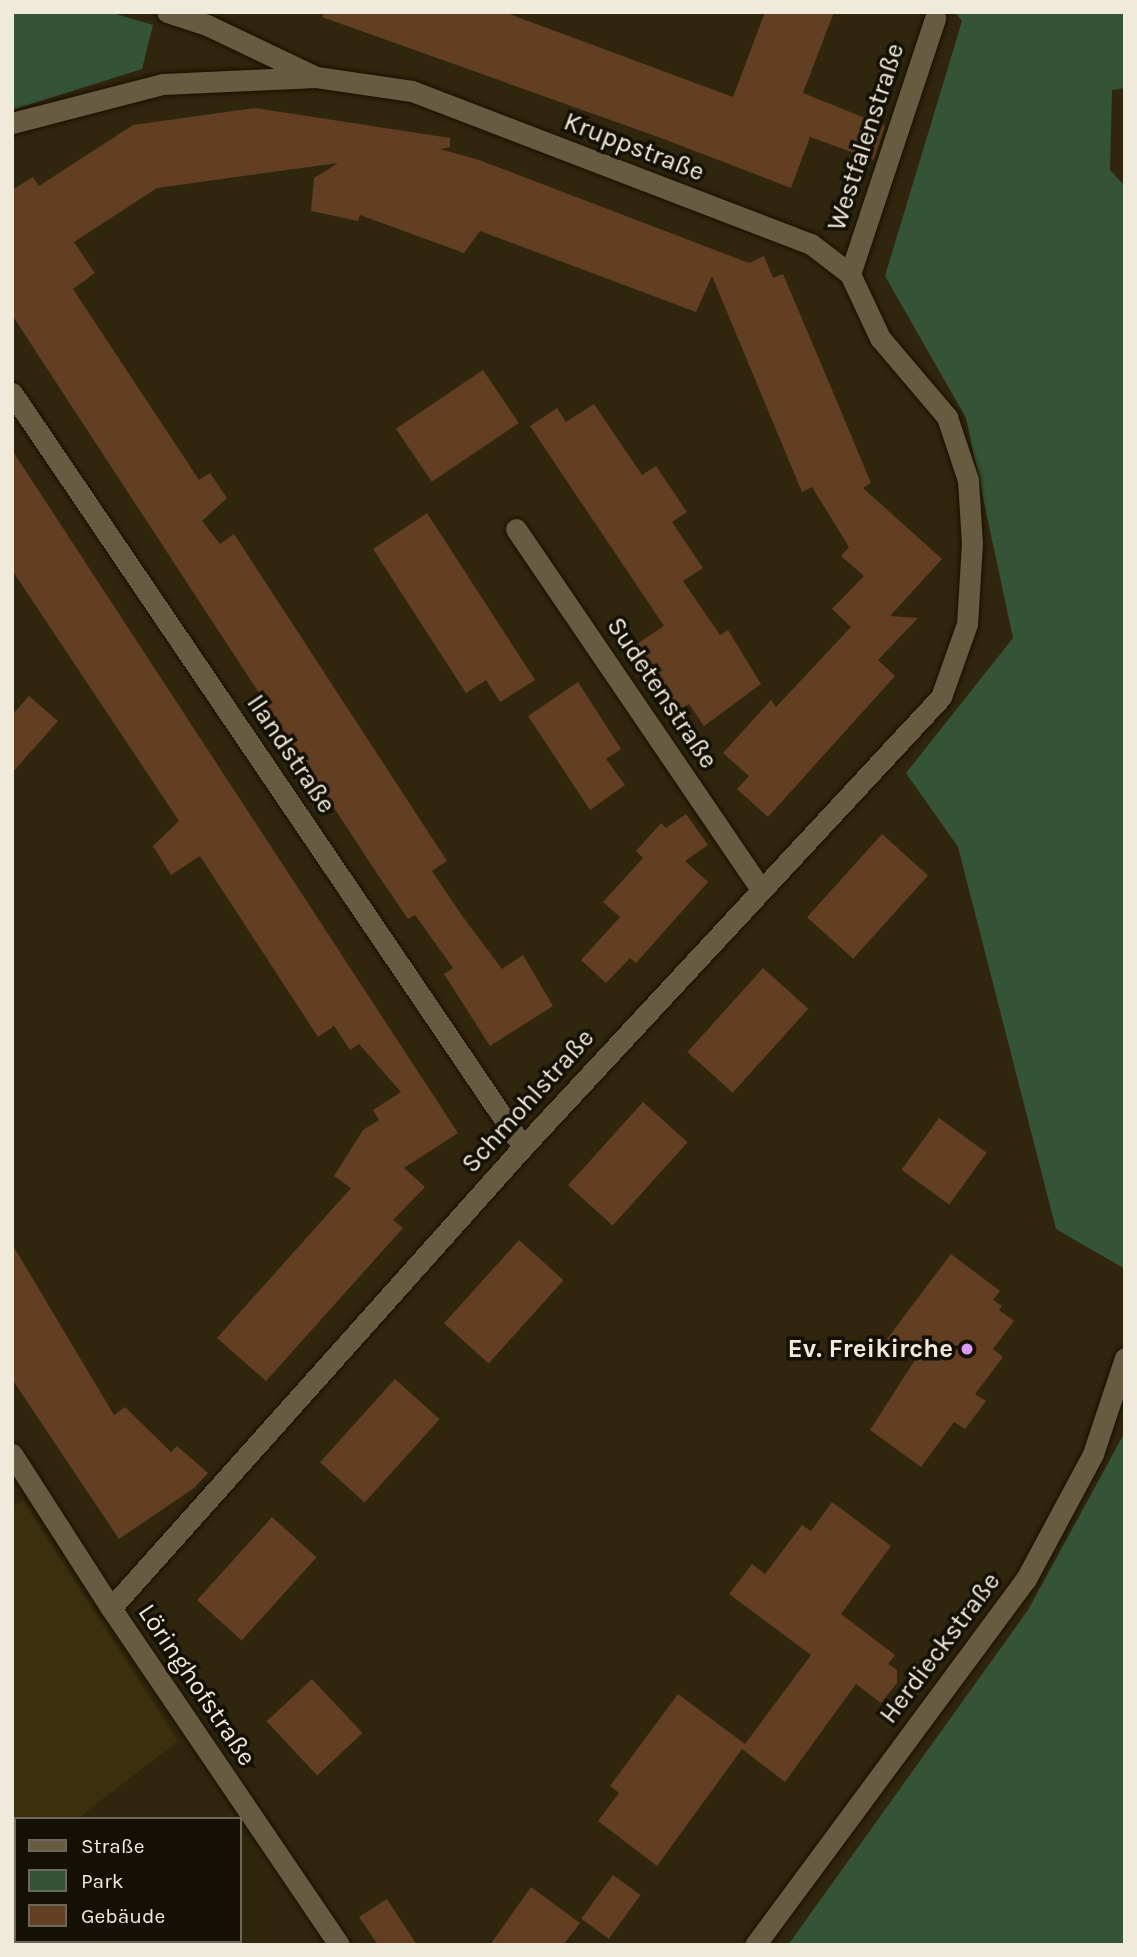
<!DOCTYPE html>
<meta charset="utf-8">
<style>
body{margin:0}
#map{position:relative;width:1137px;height:1957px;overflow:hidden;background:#30260d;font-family:Karla,sans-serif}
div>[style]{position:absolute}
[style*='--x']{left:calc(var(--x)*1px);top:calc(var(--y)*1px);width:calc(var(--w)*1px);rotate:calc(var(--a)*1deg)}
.built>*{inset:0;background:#3b2f0d}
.green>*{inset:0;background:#355336}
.building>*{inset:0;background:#623e23;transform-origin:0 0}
.roads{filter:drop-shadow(0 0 2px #180f00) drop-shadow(0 0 2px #180f00)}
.lane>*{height:21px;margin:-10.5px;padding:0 10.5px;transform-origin:10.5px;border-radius:10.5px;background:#675c41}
.street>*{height:21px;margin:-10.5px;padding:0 10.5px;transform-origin:10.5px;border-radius:10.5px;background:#675c41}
.dots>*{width:19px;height:19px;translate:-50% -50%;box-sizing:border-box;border:4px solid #141006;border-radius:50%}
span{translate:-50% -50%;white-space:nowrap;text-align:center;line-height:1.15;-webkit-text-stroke:7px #141006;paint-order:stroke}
.street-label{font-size:26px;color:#f0eadb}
.poi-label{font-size:26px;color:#f0eadb;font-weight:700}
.right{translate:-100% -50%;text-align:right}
.frame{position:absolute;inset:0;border:14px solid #f0eadb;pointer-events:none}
.legend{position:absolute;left:14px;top:1817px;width:228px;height:126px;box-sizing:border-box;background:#141006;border:2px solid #6c675b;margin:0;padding:9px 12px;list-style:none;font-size:21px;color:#f0eadb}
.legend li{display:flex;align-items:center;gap:14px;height:35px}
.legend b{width:35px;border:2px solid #6c675b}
</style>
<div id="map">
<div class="built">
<div style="clip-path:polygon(23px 1500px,178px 1741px,77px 1819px,16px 1819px,16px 1941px,98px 1941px,101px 1945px,12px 1945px,12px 1507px)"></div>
</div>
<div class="green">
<div style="clip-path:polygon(12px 12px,109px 12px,153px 25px,142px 69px,12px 110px)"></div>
<div style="clip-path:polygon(955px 12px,1125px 12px,1125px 88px,1112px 90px,1110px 170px,1125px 186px,1125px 1269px,1056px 1229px,958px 847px,906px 773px,1013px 638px,966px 418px,885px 276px,962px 21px)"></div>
<div style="clip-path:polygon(1125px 1432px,1125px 1945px,788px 1945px,1028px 1610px)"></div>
</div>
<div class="building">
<div style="clip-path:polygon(323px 12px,504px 12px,733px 97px,765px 12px,834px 12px,803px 93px,885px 126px,874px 160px,810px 137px,791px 188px,661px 138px,322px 17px)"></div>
<div style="clip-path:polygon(255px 108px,450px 138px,450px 147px,440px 149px,479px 160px,749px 263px,764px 256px,773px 278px,783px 274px,830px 385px,871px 483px,863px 488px,942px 559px,890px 616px,918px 618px,878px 660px,895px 676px,768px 817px,737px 789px,749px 776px,723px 753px,771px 700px,776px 707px,851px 627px,832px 609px,864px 576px,841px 556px,849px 547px,812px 487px,802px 492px,712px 276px,696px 312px,480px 231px,464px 253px,360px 215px,358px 221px,311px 211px,314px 178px,338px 163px,157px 188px,74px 242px,95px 273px,73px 289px,199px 480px,210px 473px,227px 498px,202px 521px,220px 544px,234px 534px,447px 861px,432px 871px,463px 917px,502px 969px,523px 955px,553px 1006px,490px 1046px,444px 974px,453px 968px,415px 915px,408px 919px,376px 872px,12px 315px,12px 190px,33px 177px,39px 186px,133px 125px)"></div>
<div style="left:483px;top:370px;width:64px;height:105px;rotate:56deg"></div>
<div style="clip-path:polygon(594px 404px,642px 475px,656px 466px,687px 512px,672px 522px,703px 568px,683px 581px,720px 635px,728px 630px,761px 684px,704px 726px,689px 704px,674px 713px,631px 648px,664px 626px,530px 426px,557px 408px,566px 422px)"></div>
<div style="clip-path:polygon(12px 450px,458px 1133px,404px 1168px,425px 1187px,393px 1220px,403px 1228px,266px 1381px,217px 1338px,351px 1188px,334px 1176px,363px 1130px,379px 1120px,373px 1110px,401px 1092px,359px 1044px,350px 1050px,334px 1026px,318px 1037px,200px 856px,171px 875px,153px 846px,179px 821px,12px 570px)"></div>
<div style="clip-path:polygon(427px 513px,535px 680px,500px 702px,486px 680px,466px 693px,373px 549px)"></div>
<div style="clip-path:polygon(578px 682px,621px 749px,606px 759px,625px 785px,590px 810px,528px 716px)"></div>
<div style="clip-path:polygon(29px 696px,58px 721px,12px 773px,12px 715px)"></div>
<div style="clip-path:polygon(686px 814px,708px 845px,685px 861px,708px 882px,636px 963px,630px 958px,606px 983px,581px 960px,620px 917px,603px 902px,643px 858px,636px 851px,661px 823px,666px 828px)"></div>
<div style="left:882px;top:834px;width:62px;height:112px;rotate:42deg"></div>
<div style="left:763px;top:968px;width:61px;height:113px;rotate:42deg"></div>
<div style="left:643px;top:1102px;width:60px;height:112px;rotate:42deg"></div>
<div style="left:939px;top:1118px;width:59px;height:64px;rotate:36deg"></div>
<div style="left:519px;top:1240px;width:60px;height:112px;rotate:42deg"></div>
<div style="clip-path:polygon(12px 1244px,114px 1415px,125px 1407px,171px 1452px,177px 1446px,208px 1473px,194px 1488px,119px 1539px,12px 1379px)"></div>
<div style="clip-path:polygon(951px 1254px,1000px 1291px,993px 1300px,1002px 1306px,999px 1310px,1014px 1321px,993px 1349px,1003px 1357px,975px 1394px,986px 1401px,965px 1429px,954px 1422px,921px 1467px,870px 1430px,915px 1360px,887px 1339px)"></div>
<div style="left:395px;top:1379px;width:60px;height:112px;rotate:42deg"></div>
<div style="clip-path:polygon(832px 1502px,891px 1546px,841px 1614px,895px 1655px,888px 1664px,897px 1670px,897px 1683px,881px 1703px,856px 1684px,785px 1782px,742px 1749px,657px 1866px,598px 1821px,619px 1793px,610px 1786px,678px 1694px,745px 1744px,811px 1655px,729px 1594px,752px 1564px,765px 1574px,802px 1525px,811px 1531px)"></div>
<div style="left:272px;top:1517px;width:60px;height:112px;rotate:42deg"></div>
<div style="left:312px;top:1679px;width:74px;height:62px;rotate:47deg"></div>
<div style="left:613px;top:1875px;width:34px;height:54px;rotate:36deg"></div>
<div style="clip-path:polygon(531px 1887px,580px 1923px,563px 1945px,490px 1945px)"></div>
<div style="clip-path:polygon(387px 1899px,417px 1945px,378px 1945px,359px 1917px)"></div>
</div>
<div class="roads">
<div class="lane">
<div style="--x:850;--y:274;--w:270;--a:-71.6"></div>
</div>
<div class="street">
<div style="--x:167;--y:12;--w:42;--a:18"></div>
<div style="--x:207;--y:25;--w:119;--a:25.5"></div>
<div style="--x:12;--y:123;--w:156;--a:-14.5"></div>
<div style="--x:163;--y:84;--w:153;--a:-2.6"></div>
<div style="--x:316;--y:77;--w:97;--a:8.3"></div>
<div style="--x:412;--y:91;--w:427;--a:21"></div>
<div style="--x:811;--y:244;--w:49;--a:37.6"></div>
<div style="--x:850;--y:274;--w:71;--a:64.9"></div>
<div style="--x:880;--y:338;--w:104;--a:49.7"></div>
<div style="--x:947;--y:417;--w:66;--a:71.6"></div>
<div style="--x:968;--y:480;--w:63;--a:86.4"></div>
<div style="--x:972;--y:543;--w:81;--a:93.5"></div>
<div style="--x:967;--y:624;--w:77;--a:109.6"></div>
<div style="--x:941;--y:697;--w:614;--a:132.89"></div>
<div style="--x:523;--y:1147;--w:618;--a:131.79"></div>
<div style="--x:12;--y:393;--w:911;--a:55.87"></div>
<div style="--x:516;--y:529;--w:435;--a:55.8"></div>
<div style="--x:12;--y:1454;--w:183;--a:57.3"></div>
<div style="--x:111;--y:1608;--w:407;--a:55.9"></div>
<div style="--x:755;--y:1945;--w:455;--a:-53.5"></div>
<div style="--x:1026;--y:1579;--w:142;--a:-61.8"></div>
<div style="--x:1093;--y:1454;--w:101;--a:-71.6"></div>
</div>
</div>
<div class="dots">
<div style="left:967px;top:1349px;background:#db99f5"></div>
</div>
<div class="street-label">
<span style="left:866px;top:137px;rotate:-72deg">Westfalenstraße</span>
<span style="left:634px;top:147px;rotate:21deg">Kruppstraße</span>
<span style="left:662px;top:693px;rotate:56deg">Sudetenstraße</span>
<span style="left:291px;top:754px;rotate:56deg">Ilandstraße</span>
<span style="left:528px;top:1101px;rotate:-48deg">Schmohlstraße</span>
<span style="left:940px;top:1648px;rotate:-53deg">Herdieckstraße</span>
<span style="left:197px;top:1685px;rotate:56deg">Löringhofstraße</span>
</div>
<div class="poi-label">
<span class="right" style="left:953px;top:1349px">Ev. Freikirche</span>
</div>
<div class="frame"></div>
<ul class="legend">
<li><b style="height:9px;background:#675c41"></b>Straße</li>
<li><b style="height:19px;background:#355336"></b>Park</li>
<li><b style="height:19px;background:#623e23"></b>Gebäude</li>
</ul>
</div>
